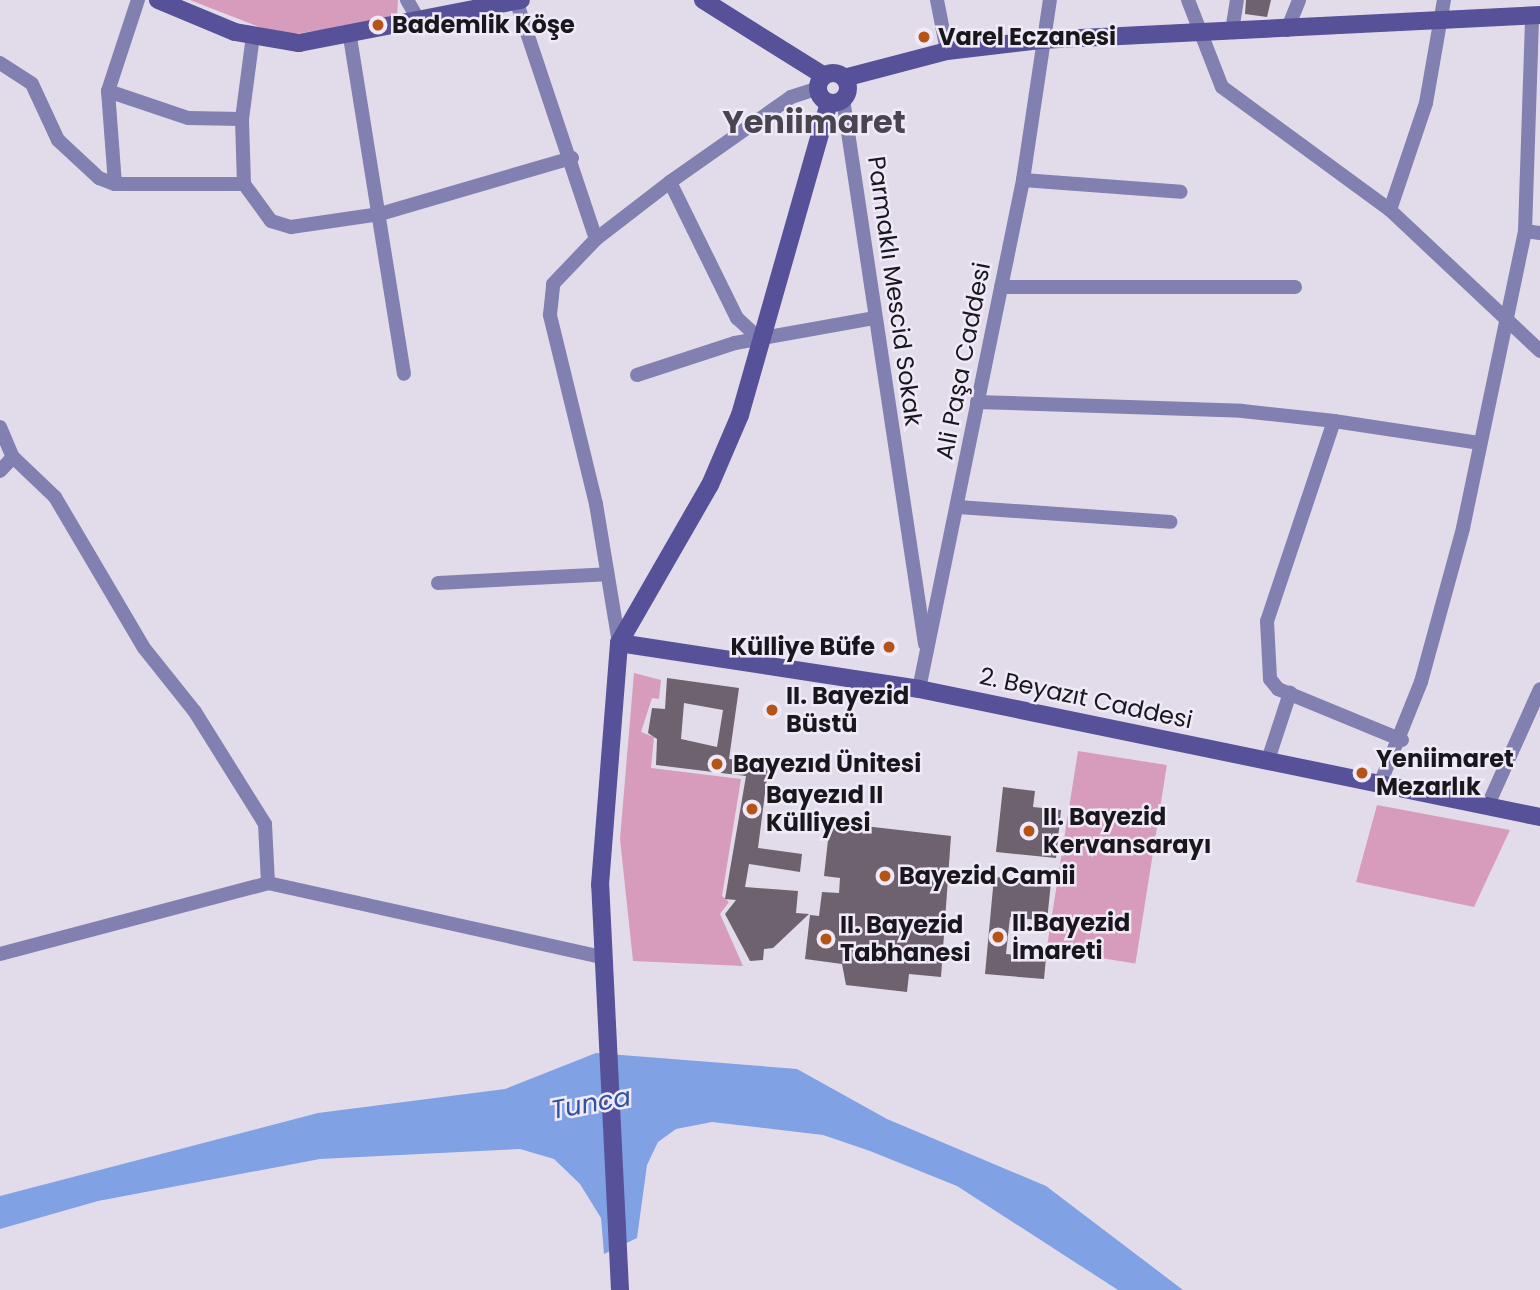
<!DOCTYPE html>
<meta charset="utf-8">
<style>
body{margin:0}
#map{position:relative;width:1540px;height:1290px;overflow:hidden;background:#e2dcea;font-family:Poppins,sans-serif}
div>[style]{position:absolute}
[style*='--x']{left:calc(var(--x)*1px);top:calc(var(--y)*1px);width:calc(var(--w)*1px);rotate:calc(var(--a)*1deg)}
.green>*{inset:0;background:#d79cbc;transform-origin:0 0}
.water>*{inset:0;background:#81a1e5}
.building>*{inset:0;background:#6d626d}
.street>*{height:14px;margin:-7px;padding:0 7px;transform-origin:7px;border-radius:7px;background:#8180b1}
.secondary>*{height:18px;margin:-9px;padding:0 9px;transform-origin:9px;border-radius:9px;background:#565198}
.secondary>.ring{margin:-9px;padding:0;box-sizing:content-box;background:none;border:18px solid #565198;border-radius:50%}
.dots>*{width:19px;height:19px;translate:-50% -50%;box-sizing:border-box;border:4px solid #efe9f8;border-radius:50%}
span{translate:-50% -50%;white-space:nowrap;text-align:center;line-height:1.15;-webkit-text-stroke:5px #efe9f8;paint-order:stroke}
.poi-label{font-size:24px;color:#19171c;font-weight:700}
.left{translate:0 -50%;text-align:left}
.right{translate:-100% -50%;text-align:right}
.street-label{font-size:24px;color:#19171c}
.water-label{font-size:26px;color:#3152a3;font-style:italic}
.district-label{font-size:32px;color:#4a4450;font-weight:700}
</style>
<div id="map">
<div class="green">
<div style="clip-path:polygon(190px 0,398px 0,397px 18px,282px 36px)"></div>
<div style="clip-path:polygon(634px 673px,661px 680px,659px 699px,652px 698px,641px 732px,654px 737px,651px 768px,741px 779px,722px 896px,729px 902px,720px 914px,743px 966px,633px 961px,620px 839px)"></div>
<div style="left:1078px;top:751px;width:90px;height:201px;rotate:9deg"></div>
<div style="clip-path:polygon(1377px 805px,1510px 830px,1474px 907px,1356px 882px)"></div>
</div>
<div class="water">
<div style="clip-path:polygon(596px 1053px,797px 1069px,887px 1119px,1046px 1186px,1183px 1290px,1118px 1290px,957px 1186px,870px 1151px,823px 1135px,712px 1122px,676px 1129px,658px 1142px,647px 1165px,637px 1238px,604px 1254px,601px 1218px,580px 1184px,554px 1159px,520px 1149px,320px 1159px,98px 1201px,0 1229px,0 1196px,318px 1113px,505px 1089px)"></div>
</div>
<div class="building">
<div style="clip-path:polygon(1246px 0,1271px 0,1267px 17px,1245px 14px)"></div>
<div style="clip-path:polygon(evenodd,667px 678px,739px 688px,729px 759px,769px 762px,758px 848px,802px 854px,800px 872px,749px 864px,745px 887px,798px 891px,796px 913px,809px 914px,773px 948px,764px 949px,763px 960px,750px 961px,725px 914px,736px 900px,725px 899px,746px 776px,656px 765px,657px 739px,648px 733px,652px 708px,665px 709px,667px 678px,684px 703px,723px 710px,717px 747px,681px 739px,684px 703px)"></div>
<div style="clip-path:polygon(1003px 787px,1035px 791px,1033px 807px,1061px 810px,1056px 858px,996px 852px)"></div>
<div style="clip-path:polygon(830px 822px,951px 836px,941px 977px,909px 974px,907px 992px,846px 985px,842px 964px,805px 959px,810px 915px,819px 916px,822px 892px,839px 893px,840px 878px,824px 876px)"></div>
<div style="clip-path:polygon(994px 877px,1051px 882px,1047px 921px,1010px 917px,1006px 954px,1046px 958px,1044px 979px,985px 974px)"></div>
</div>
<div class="street">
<div style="--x:407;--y:0;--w:20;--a:60"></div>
<div style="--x:516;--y:0;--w:252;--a:71.5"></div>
<div style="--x:937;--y:0;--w:52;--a:78.9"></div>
<div style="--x:1188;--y:0;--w:93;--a:68.7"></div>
<div style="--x:1222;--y:87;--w:208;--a:36.2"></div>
<div style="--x:1390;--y:210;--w:206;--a:43.2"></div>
<div style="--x:1287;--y:30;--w:32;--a:-68"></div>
<div style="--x:1232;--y:31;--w:31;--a:-81"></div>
<div style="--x:350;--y:37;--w:341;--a:80.9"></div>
<div style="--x:0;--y:63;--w:38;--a:33"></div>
<div style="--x:32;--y:84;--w:62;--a:65.1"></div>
<div style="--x:58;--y:140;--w:56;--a:42.8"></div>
<div style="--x:99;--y:178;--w:17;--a:21"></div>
<div style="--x:115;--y:184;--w:129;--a:0"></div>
<div style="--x:244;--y:184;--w:46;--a:53.9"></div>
<div style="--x:271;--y:221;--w:21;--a:17"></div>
<div style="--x:291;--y:227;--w:90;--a:-8.3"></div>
<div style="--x:380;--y:214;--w:200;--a:-16.3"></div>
<div style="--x:108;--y:91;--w:84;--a:18.6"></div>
<div style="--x:188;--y:118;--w:54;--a:1.1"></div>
<div style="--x:843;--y:99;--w:551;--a:81.44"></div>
<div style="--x:1023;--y:180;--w:158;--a:4.3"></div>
<div style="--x:670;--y:182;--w:148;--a:-35.1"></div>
<div style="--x:791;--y:97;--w:28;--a:-18"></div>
<div style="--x:115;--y:184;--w:93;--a:-94.3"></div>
<div style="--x:108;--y:91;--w:96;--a:-71.8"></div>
<div style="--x:244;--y:184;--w:65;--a:-91.8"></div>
<div style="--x:242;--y:119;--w:84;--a:-82.5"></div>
<div style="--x:1390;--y:210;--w:113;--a:-71.4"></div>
<div style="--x:1426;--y:103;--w:105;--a:-80.1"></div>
<div style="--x:1525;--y:231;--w:15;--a:8"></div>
<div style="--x:1001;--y:287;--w:294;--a:0"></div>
<div style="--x:637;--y:375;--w:103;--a:-18.1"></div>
<div style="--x:735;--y:343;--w:141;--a:-10.2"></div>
<div style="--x:977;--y:402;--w:265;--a:1.9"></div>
<div style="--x:1242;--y:411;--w:93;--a:6.2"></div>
<div style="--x:1334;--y:421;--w:211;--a:108.5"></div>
<div style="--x:1267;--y:621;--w:58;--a:87"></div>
<div style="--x:1270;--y:679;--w:13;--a:51"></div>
<div style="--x:1278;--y:689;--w:134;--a:22.4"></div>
<div style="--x:1334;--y:421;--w:148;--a:8.6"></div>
<div style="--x:0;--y:427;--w:33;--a:67"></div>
<div style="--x:13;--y:457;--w:58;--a:43.6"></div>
<div style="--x:55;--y:497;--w:175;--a:59.5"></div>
<div style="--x:144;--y:648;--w:82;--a:51.4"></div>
<div style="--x:195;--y:712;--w:132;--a:58"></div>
<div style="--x:265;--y:824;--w:59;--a:87.1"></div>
<div style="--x:0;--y:471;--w:19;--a:-47"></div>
<div style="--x:958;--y:507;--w:213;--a:4"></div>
<div style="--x:438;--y:583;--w:169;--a:-3"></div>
<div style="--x:619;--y:643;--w:141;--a:-99.4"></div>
<div style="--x:596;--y:504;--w:195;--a:-103.7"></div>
<div style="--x:550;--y:315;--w:31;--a:-84"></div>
<div style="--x:553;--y:284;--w:62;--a:-46.3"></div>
<div style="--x:596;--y:239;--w:93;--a:-37.6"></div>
<div style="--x:670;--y:182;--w:152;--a:63.8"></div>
<div style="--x:737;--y:318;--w:34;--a:43"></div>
<div style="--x:919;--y:689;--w:520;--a:-78.45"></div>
<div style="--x:1023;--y:180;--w:182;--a:-81.5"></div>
<div style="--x:1268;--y:760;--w:71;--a:-71.8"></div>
<div style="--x:1380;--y:784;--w:110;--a:-68.1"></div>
<div style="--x:1421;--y:682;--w:160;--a:-74.7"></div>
<div style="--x:1463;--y:528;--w:303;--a:-78.2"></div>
<div style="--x:1525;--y:231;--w:215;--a:-88.1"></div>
<div style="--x:1487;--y:807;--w:129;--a:-65.8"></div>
<div style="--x:0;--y:954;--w:277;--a:-14.8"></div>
<div style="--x:268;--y:883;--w:341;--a:12.5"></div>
</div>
<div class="secondary">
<div style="--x:158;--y:0;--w:83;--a:22.6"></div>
<div style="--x:235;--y:32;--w:65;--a:9.8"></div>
<div style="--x:299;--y:43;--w:226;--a:-11"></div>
<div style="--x:703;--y:0;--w:143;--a:32.1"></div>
<div class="ring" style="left:818px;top:73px;width:12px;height:12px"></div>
<div style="--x:844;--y:78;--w:106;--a:-14.7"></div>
<div style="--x:947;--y:51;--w:94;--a:-6.7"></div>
<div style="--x:1040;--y:40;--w:501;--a:-2.86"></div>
<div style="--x:619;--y:643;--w:304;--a:8.7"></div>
<div style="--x:919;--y:689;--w:634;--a:11.65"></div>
<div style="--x:620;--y:1290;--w:405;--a:-92.8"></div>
<div style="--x:600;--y:885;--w:243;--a:-85.5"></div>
<div style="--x:619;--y:643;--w:182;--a:-60.1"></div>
<div style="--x:710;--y:485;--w:76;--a:-66.8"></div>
<div style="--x:740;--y:415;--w:324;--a:-74.1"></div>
</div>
<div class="dots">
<div style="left:378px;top:25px;background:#b65418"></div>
<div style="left:924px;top:37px;background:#b65418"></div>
<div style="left:889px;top:647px;background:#b65418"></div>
<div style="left:772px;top:710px;background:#b65418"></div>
<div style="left:717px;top:764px;background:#b65418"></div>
<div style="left:1362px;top:773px;background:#b65418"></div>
<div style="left:752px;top:809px;background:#b65418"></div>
<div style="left:1029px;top:831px;background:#b65418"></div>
<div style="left:885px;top:876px;background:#b65418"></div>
<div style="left:998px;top:937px;background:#b65418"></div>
<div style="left:826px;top:939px;background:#b65418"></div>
</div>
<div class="poi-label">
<span class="left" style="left:392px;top:25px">Bademlik Köşe</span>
<span class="left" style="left:938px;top:37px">Varel Eczanesi</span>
<span class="right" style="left:875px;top:647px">Külliye Büfe</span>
<span class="left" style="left:786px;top:710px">II. Bayezid<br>Büstü</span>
<span class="left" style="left:1376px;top:773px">Yeniimaret<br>Mezarlık</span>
<span class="left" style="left:733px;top:764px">Bayezıd Ünitesi</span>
<span class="left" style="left:766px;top:809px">Bayezıd II<br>Külliyesi</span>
<span class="left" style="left:1043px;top:831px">II. Bayezid<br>Kervansarayı</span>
<span class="left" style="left:899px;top:876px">Bayezid Camii</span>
<span class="left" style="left:1012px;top:937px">II.Bayezid<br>İmareti</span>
<span class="left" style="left:840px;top:939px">II. Bayezid<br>Tabhanesi</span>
</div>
<div class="street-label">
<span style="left:895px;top:291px;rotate:82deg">Parmaklı Mescid Sokak</span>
<span style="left:963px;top:361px;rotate:-79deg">Ali Paşa Caddesi</span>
<span style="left:1086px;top:698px;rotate:12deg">2. Beyazıt Caddesi</span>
</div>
<div class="water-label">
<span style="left:591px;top:1104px;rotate:-10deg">Tunca</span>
</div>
<div class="district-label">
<span style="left:814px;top:122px">Yeniimaret</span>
</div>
</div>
